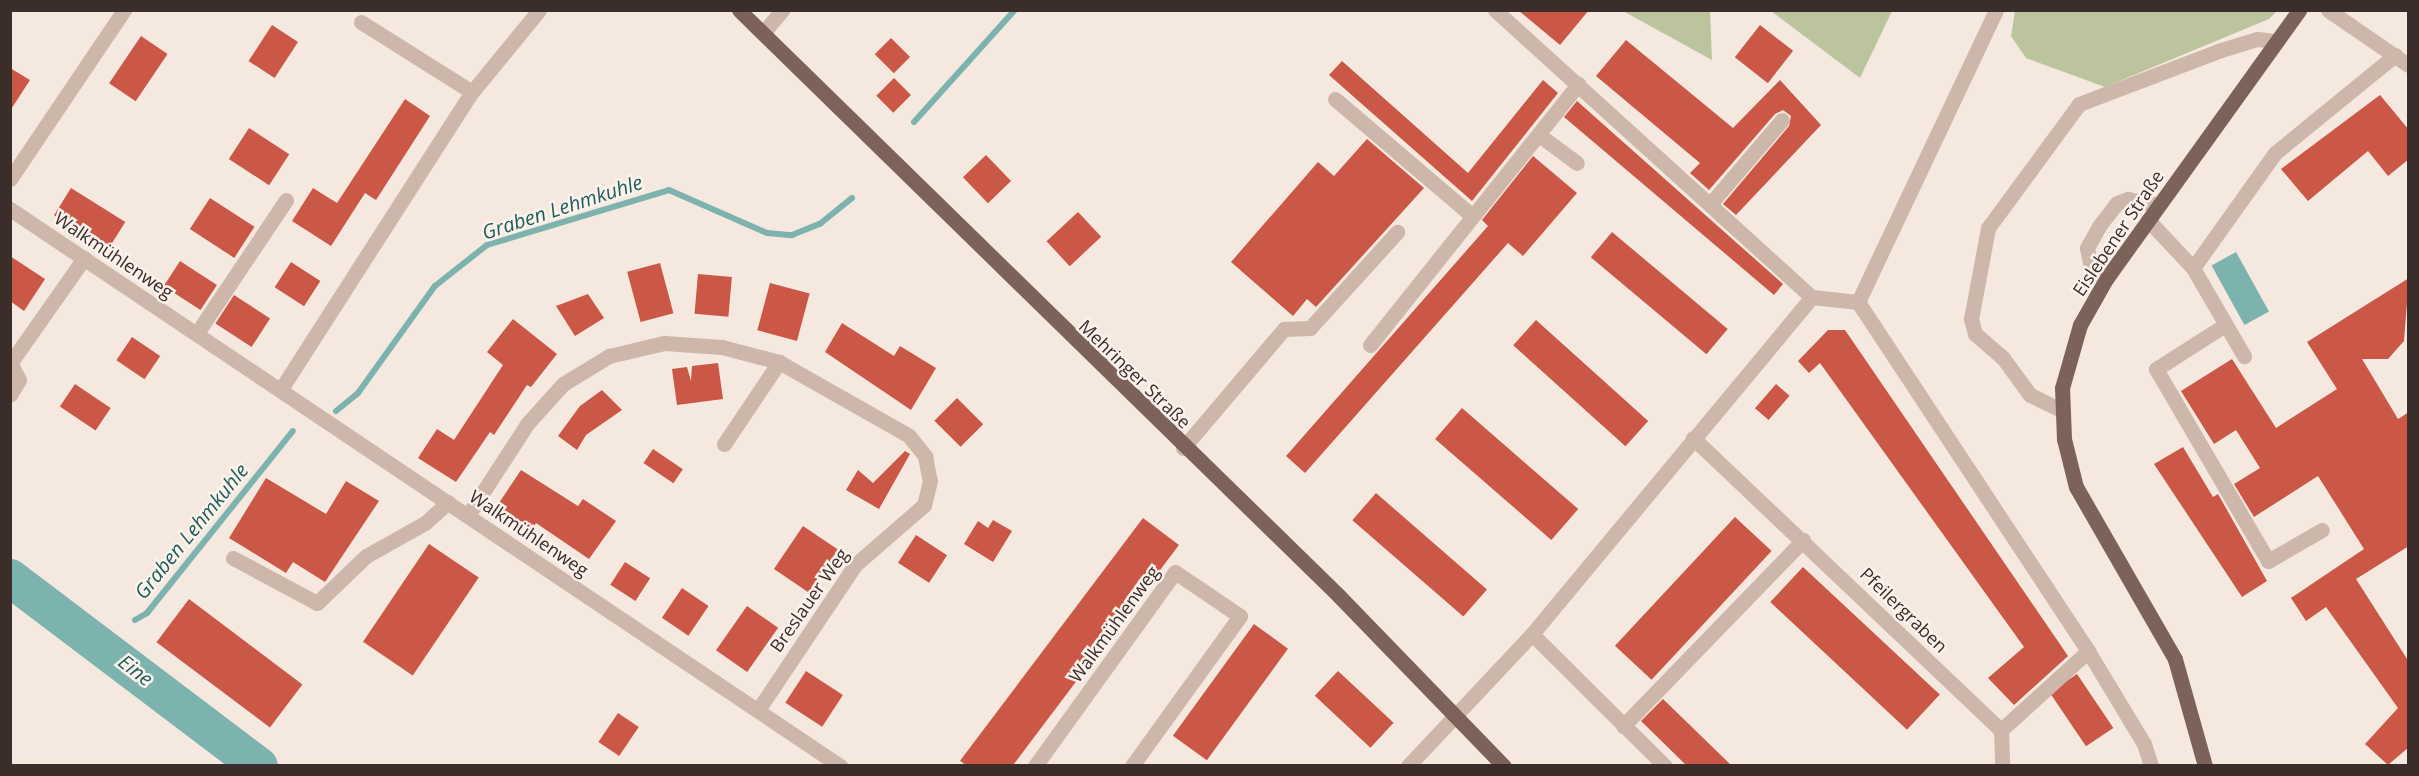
<!DOCTYPE html>
<meta charset="utf-8">
<style>
body{margin:0}
#map{position:relative;width:2419px;height:776px;overflow:hidden;background:#f4e8df;font-family:"Open Sans",sans-serif}
div>[style]{position:absolute}
[style*='--x']{left:calc(var(--x)*1px);top:calc(var(--y)*1px);width:calc(var(--w)*1px);rotate:calc(var(--a)*1deg)}
.green>*{inset:0;background:#bcc49e}
.water>*{inset:0;background:#7db3af;transform-origin:0 0}
.stream>*{height:6px;margin:-3px;padding:0 3px;transform-origin:3px;border-radius:3px;background:#7db3af}
.river>*{height:38px;margin:-19px;padding:0 19px;transform-origin:19px;border-radius:19px;background:#7db3af}
.building>*{inset:0;background:#cb5746;transform-origin:0 0}
.minor>*{height:15px;margin:-7.5px;padding:0 7.5px;transform-origin:7.5px;border-radius:7.5px;background:#cdb6aa}
.major>*{height:15px;margin:-7.5px;padding:0 7.5px;transform-origin:7.5px;border-radius:7.5px;background:#7d625a}
span{translate:-50% -50%;white-space:nowrap;text-align:center;line-height:1.15;-webkit-text-stroke:5px #fbf2ec;paint-order:stroke}
.street-label{font-size:18px;color:#3a2d2a}
.water-label{font-size:20px;color:#1d5e5b;font-style:italic}
.frame{position:absolute;inset:0;border:12px solid #3a2d2a;pointer-events:none}
</style>
<div id="map">
<div class="green">
<div style="clip-path:polygon(2099px 10px,2277px 11px,2269px 19px,2105px 87px,2026px 58px,2011px 36px,2015px 11px)"></div>
<div style="clip-path:polygon(1623px 11px,1710px 11px,1712px 60px)"></div>
<div style="clip-path:polygon(1771px 11px,1892px 11px,1860px 78px)"></div>
</div>
<div class="water">
<div style="left:2236px;top:252px;width:68px;height:28px;rotate:61deg"></div>
</div>
<div class="stream">
<div style="--x:914;--y:122;--w:151;--a:-48"></div>
<div style="--x:336;--y:411;--w:28;--a:-39"></div>
<div style="--x:358;--y:393;--w:132;--a:-54.3"></div>
<div style="--x:435;--y:286;--w:66;--a:-38.3"></div>
<div style="--x:487;--y:245;--w:190;--a:-16.8"></div>
<div style="--x:669;--y:190;--w:107;--a:23.7"></div>
<div style="--x:767;--y:233;--w:25;--a:5"></div>
<div style="--x:792;--y:235;--w:31;--a:-22"></div>
<div style="--x:821;--y:223;--w:40;--a:-39"></div>
<div style="--x:135;--y:620;--w:14;--a:-30"></div>
<div style="--x:147;--y:613;--w:233;--a:-51.3"></div>
</div>
<div class="river">
<div style="--x:10;--y:578;--w:312;--a:37.1"></div>
</div>
<div class="building">
<div style="clip-path:polygon(1518px 10px,1589px 10px,1560px 45px)"></div>
<div style="left:272px;top:25px;width:31px;height:43px;rotate:33deg"></div>
<div style="left:1760px;top:25px;width:42px;height:41px;rotate:38deg"></div>
<div style="left:141px;top:36px;width:32px;height:57px;rotate:34deg"></div>
<div style="left:891px;top:38px;width:27px;height:23px;rotate:45deg"></div>
<div style="clip-path:polygon(1626px 40px,1733px 128px,1780px 80px,1821px 125px,1736px 215px,1723px 204px,1789px 126px,1791px 116px,1783px 110px,1775px 114px,1709px 190px,1690px 173px,1700px 163px,1596px 76px)"></div>
<div style="clip-path:polygon(1342px 61px,1468px 173px,1543px 80px,1558px 93px,1472px 201px,1329px 75px)"></div>
<div style="clip-path:polygon(10px 68px,30px 80px,10px 111px)"></div>
<div style="left:894px;top:78px;width:24px;height:25px;rotate:45deg"></div>
<div style="clip-path:polygon(2380px 95px,2409px 130px,2409px 159px,2388px 176px,2368px 151px,2308px 201px,2281px 169px)"></div>
<div style="clip-path:polygon(405px 99px,430px 116px,376px 200px,365px 193px,331px 246px,292px 221px,313px 188px,337px 203px)"></div>
<div style="clip-path:polygon(1577px 101px,1783px 284px,1774px 295px,1564px 117px)"></div>
<div style="left:249px;top:128px;width:48px;height:37px;rotate:33deg"></div>
<div style="clip-path:polygon(1367px 139px,1424px 188px,1316px 307px,1307px 299px,1293px 316px,1231px 262px,1318px 162px,1334px 176px)"></div>
<div style="left:986px;top:155px;width:36px;height:32px;rotate:46deg"></div>
<div style="clip-path:polygon(1533px 156px,1577px 193px,1523px 256px,1508px 243px,1305px 473px,1286px 456px,1488px 226px,1482px 220px)"></div>
<div style="left:71px;top:188px;width:64px;height:32px;rotate:32deg"></div>
<div style="left:210px;top:198px;width:53px;height:37px;rotate:33deg"></div>
<div style="left:1078px;top:212px;width:34px;height:43px;rotate:47deg"></div>
<div style="left:1612px;top:232px;width:151px;height:33px;rotate:40deg"></div>
<div style="clip-path:polygon(10px 256px,45px 279px,24px 311px,10px 301px)"></div>
<div style="left:180px;top:261px;width:44px;height:30px;rotate:33deg"></div>
<div style="left:291px;top:262px;width:35px;height:30px;rotate:33deg"></div>
<div style="left:660px;top:263px;width:52px;height:34px;rotate:75deg"></div>
<div style="left:698px;top:274px;width:34px;height:40px;rotate:5deg"></div>
<div style="clip-path:polygon(2409px 278px,2404px 341px,2388px 359px,2362px 359px,2398px 419px,2409px 412px,2409px 546px,2356px 579px,2409px 662px,2409px 747px,2388px 765px,2365px 744px,2398px 708px,2326px 607px,2306px 621px,2291px 598px,2364px 549px,2318px 476px,2254px 517px,2234px 484px,2260px 468px,2236px 430px,2214px 444px,2181px 391px,2232px 359px,2276px 428px,2337px 389px,2307px 342px)"></div>
<div style="left:770px;top:283px;width:41px;height:49px;rotate:15deg"></div>
<div style="clip-path:polygon(588px 294px,604px 318px,575px 336px,556px 306px)"></div>
<div style="left:234px;top:295px;width:43px;height:34px;rotate:33deg"></div>
<div style="clip-path:polygon(513px 319px,557px 354px,531px 387px,527px 385px,494px 435px,490px 432px,456px 482px,418px 458px,437px 429px,454px 440px,503px 365px,487px 352px)"></div>
<div style="left:1536px;top:320px;width:151px;height:34px;rotate:42deg"></div>
<div style="clip-path:polygon(842px 323px,894px 356px,900px 346px,936px 368px,911px 410px,825px 352px)"></div>
<div style="clip-path:polygon(1828px 330px,1845px 330px,2068px 656px,2014px 705px,1988px 678px,2024px 647px,1820px 363px,1809px 373px,1798px 361px)"></div>
<div style="left:132px;top:337px;width:34px;height:28px;rotate:34deg"></div>
<div style="clip-path:polygon(718px 363px,723px 399px,677px 405px,672px 369px,687px 367px,691px 381px,692px 366px)"></div>
<div style="left:75px;top:384px;width:43px;height:27px;rotate:34deg"></div>
<div style="left:1776px;top:384px;width:18px;height:32px;rotate:41deg"></div>
<div style="clip-path:polygon(602px 390px,622px 410px,586px 435px,577px 450px,558px 436px,580px 406px)"></div>
<div style="left:957px;top:398px;width:37px;height:32px;rotate:45deg"></div>
<div style="left:1462px;top:408px;width:154px;height:41px;rotate:41deg"></div>
<div style="clip-path:polygon(2183px 447px,2213px 497px,2218px 494px,2267px 581px,2242px 597px,2154px 464px)"></div>
<div style="left:653px;top:449px;width:36px;height:17px;rotate:34deg"></div>
<div style="clip-path:polygon(905px 451px,910px 454px,879px 509px,846px 490px,858px 470px,873px 483px)"></div>
<div style="clip-path:polygon(521px 470px,578px 506px,583px 499px,616px 521px,589px 559px,536px 523px,528px 535px,493px 512px)"></div>
<div style="clip-path:polygon(266px 478px,326px 514px,346px 481px,379px 501px,325px 582px,293px 562px,286px 573px,229px 538px)"></div>
<div style="left:1376px;top:493px;width:147px;height:36px;rotate:41deg"></div>
<div style="left:1735px;top:517px;width:50px;height:176px;rotate:43deg"></div>
<div style="left:1143px;top:518px;width:45px;height:304px;rotate:37deg"></div>
<div style="clip-path:polygon(993px 520px,1012px 531px,993px 562px,964px 544px,978px 521px,988px 528px)"></div>
<div style="left:803px;top:526px;width:42px;height:52px;rotate:34deg"></div>
<div style="left:916px;top:535px;width:37px;height:33px;rotate:33deg"></div>
<div style="left:429px;top:544px;width:60px;height:118px;rotate:34deg"></div>
<div style="left:625px;top:562px;width:30px;height:27px;rotate:33deg"></div>
<div style="left:1803px;top:567px;width:187px;height:48px;rotate:43deg"></div>
<div style="left:682px;top:588px;width:32px;height:36px;rotate:34deg"></div>
<div style="left:189px;top:599px;width:142px;height:54px;rotate:37deg"></div>
<div style="left:747px;top:606px;width:38px;height:54px;rotate:35deg"></div>
<div style="left:1254px;top:624px;width:42px;height:138px;rotate:36deg"></div>
<div style="left:806px;top:671px;width:44px;height:38px;rotate:33deg"></div>
<div style="left:1338px;top:671px;width:76px;height:34px;rotate:43deg"></div>
<div style="left:2077px;top:674px;width:65px;height:33px;rotate:56deg"></div>
<div style="clip-path:polygon(1663px 699px,1731px 765px,1686px 765px,1641px 721px)"></div>
<div style="left:618px;top:713px;width:25px;height:35px;rotate:34deg"></div>
</div>
<div class="minor">
<div style="--x:1495;--y:10;--w:428;--a:42.2"></div>
<div style="--x:2328;--y:10;--w:97;--a:34.5"></div>
<div style="--x:361;--y:22;--w:131;--a:32.2"></div>
<div style="--x:763;--y:33;--w:30;--a:-50"></div>
<div style="--x:1335;--y:99;--w:177;--a:40.4"></div>
<div style="--x:1539;--y:135;--w:47;--a:36.4"></div>
<div style="--x:10;--y:179;--w:204;--a:-56"></div>
<div style="--x:1711;--y:203;--w:109;--a:-49.5"></div>
<div style="--x:10;--y:209;--w:1000;--a:33.86"></div>
<div style="--x:2148;--y:220;--w:66;--a:46.8"></div>
<div style="--x:2193;--y:268;--w:102;--a:59.9"></div>
<div style="--x:2193;--y:268;--w:141;--a:-54.5"></div>
<div style="--x:2275;--y:153;--w:155;--a:-39.2"></div>
<div style="--x:2106;--y:279;--w:19;--a:-141"></div>
<div style="--x:2091;--y:267;--w:19;--a:-102"></div>
<div style="--x:2087;--y:248;--w:25;--a:-61"></div>
<div style="--x:2099;--y:226;--w:29;--a:-52"></div>
<div style="--x:2117;--y:203;--w:12;--a:-20"></div>
<div style="--x:2128;--y:199;--w:31;--a:11"></div>
<div style="--x:1858;--y:302;--w:418;--a:56.6"></div>
<div style="--x:2088;--y:651;--w:109;--a:58.9"></div>
<div style="--x:2144;--y:744;--w:23;--a:72"></div>
<div style="--x:1858;--y:302;--w:323;--a:-64.7"></div>
<div style="--x:2225;--y:325;--w:82;--a:147.5"></div>
<div style="--x:2156;--y:369;--w:222;--a:59.7"></div>
<div style="--x:2268;--y:561;--w:62;--a:-29.9"></div>
<div style="--x:197;--y:333;--w:160;--a:-56.2"></div>
<div style="--x:1370;--y:345;--w:334;--a:-51.4"></div>
<div style="--x:10;--y:362;--w:20;--a:63"></div>
<div style="--x:19;--y:380;--w:17;--a:121"></div>
<div style="--x:11;--y:362;--w:127;--a:-54.9"></div>
<div style="--x:281;--y:389;--w:353;--a:-57.3"></div>
<div style="--x:472;--y:92;--w:106;--a:-50.7"></div>
<div style="--x:2061;--y:410;--w:34;--a:-154"></div>
<div style="--x:2030;--y:395;--w:46;--a:-126.1"></div>
<div style="--x:2003;--y:358;--w:37;--a:-139"></div>
<div style="--x:1975;--y:334;--w:16;--a:-105"></div>
<div style="--x:1971;--y:319;--w:93;--a:-79.4"></div>
<div style="--x:1988;--y:228;--w:154;--a:-53.7"></div>
<div style="--x:2079;--y:104;--w:152;--a:-20.8"></div>
<div style="--x:2221;--y:50;--w:38;--a:-17"></div>
<div style="--x:2257;--y:39;--w:20;--a:6"></div>
<div style="--x:1693;--y:438;--w:424;--a:43.5"></div>
<div style="--x:724;--y:444;--w:99;--a:-56.1"></div>
<div style="--x:1183;--y:448;--w:156;--a:-49.7"></div>
<div style="--x:1284;--y:329;--w:26;--a:-2"></div>
<div style="--x:1310;--y:328;--w:130;--a:-47.8"></div>
<div style="--x:468;--y:515;--w:108;--a:-57"></div>
<div style="--x:527;--y:424;--w:54;--a:-48"></div>
<div style="--x:563;--y:384;--w:54;--a:-31.3"></div>
<div style="--x:609;--y:356;--w:57;--a:-13.3"></div>
<div style="--x:664;--y:343;--w:58;--a:3.9"></div>
<div style="--x:722;--y:347;--w:59;--a:14.7"></div>
<div style="--x:779;--y:362;--w:150;--a:29.6"></div>
<div style="--x:909;--y:436;--w:26;--a:51"></div>
<div style="--x:925;--y:456;--w:25;--a:79"></div>
<div style="--x:930;--y:481;--w:25;--a:104"></div>
<div style="--x:924;--y:505;--w:91;--a:139"></div>
<div style="--x:855;--y:565;--w:174;--a:123.8"></div>
<div style="--x:233;--y:558;--w:95;--a:28.2"></div>
<div style="--x:317;--y:603;--w:68;--a:-43.8"></div>
<div style="--x:366;--y:556;--w:68;--a:-29.2"></div>
<div style="--x:425;--y:523;--w:31;--a:-42"></div>
<div style="--x:1532;--y:634;--w:187;--a:44.8"></div>
<div style="--x:1623;--y:726;--w:259;--a:-45.9"></div>
<div style="--x:2001;--y:730;--w:118;--a:-42.2"></div>
<div style="--x:2001;--y:730;--w:36;--a:88"></div>
<div style="--x:1035;--y:766;--w:239;--a:-54.2"></div>
<div style="--x:1175;--y:572;--w:78;--a:34.1"></div>
<div style="--x:1240;--y:616;--w:185;--a:125.8"></div>
<div style="--x:1408;--y:766;--w:181;--a:-46.8"></div>
<div style="--x:1532;--y:634;--w:438;--a:-50.3"></div>
<div style="--x:1812;--y:297;--w:46;--a:6.2"></div>
</div>
<div class="major">
<div style="--x:739;--y:10;--w:839;--a:44.32"></div>
<div style="--x:1339;--y:596;--w:237;--a:45.9"></div>
<div style="--x:2205;--y:766;--w:111;--a:-105.7"></div>
<div style="--x:2175;--y:659;--w:198;--a:-119.9"></div>
<div style="--x:2076;--y:487;--w:49;--a:-104"></div>
<div style="--x:2064;--y:439;--w:51;--a:-92.2"></div>
<div style="--x:2062;--y:388;--w:66;--a:-74.1"></div>
<div style="--x:2080;--y:325;--w:53;--a:-60.5"></div>
<div style="--x:2106;--y:279;--w:331;--a:-54.3"></div>
</div>
<div class="street-label">
<span style="left:2118px;top:233px;rotate:-56deg">Eislebener Straße</span>
<span style="left:114px;top:255px;rotate:34deg">Walkmühlenweg</span>
<span style="left:1135px;top:374px;rotate:44deg">Mehringer Straße</span>
<span style="left:529px;top:533px;rotate:34deg">Walkmühlenweg</span>
<span style="left:809px;top:600px;rotate:-55deg">Breslauer Weg</span>
<span style="left:1904px;top:610px;rotate:44deg">Pfeilergraben</span>
<span style="left:1114px;top:624px;rotate:-54deg">Walkmühlenweg</span>
</div>
<div class="water-label">
<span style="left:562px;top:207px;rotate:-18deg">Graben Lehmkuhle</span>
<span style="left:191px;top:531px;rotate:-51deg">Graben Lehmkuhle</span>
<span style="left:136px;top:670px;rotate:38deg">Eine</span>
</div>
<div class="frame"></div>
</div>
